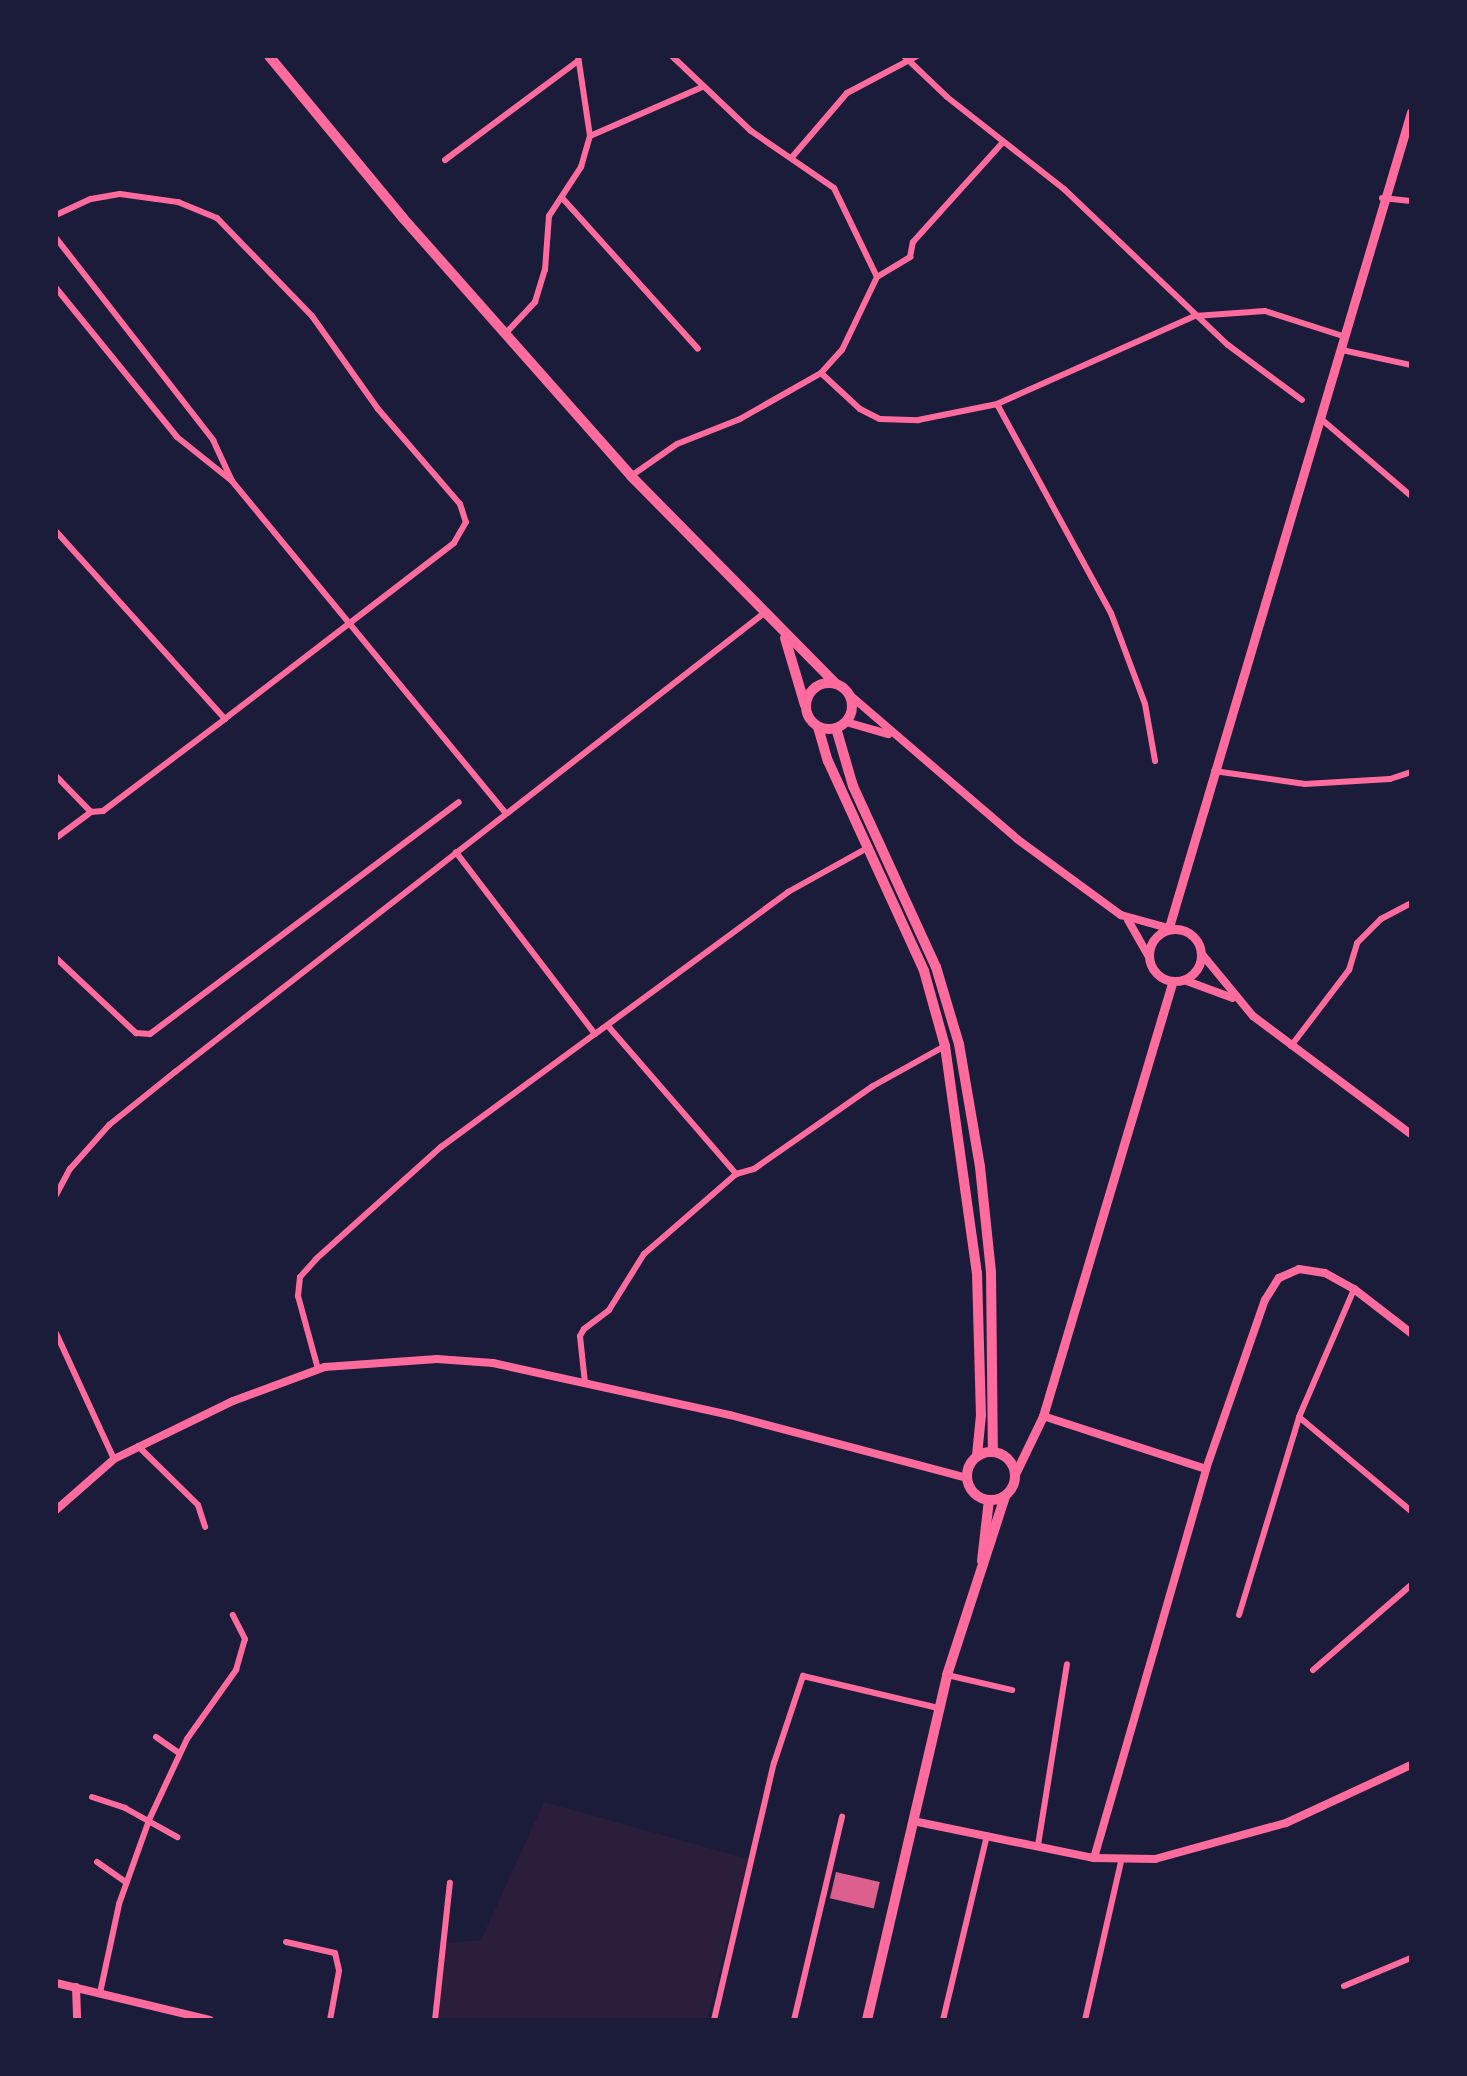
<!DOCTYPE html>
<style>
body{margin:0}
#map{position:relative;width:1467px;height:2076px;overflow:hidden;background:#1b1b3a;font-family:"Source Serif 4",serif}
div>[style]{position:absolute}
[style*='--x']{left:calc(var(--x)*1px);top:calc(var(--y)*1px);width:calc(var(--w)*1px);rotate:calc(var(--a)*1deg)}
.green>*{inset:0;background:#2a1e3b}
.building>*{inset:0;background:#dd5f8e;transform-origin:0 0}
.minor>*{height:6px;margin:-3px;padding:0 3px;transform-origin:3px;border-radius:3px;background:#ff6b9d}
.tertiary>*{height:8px;margin:-4px;padding:0 4px;transform-origin:4px;border-radius:4px;background:#ff6b9d}
.secondary>*{height:9px;margin:-4.5px;padding:0 4.5px;transform-origin:4.5px;border-radius:4.5px;background:#ff6b9d}
.secondary>.ring{margin:-4.5px;padding:0;box-sizing:content-box;background:none;border:9px solid #ff6b9d;border-radius:50%}
.primary>*{height:10px;margin:-5px;padding:0 5px;transform-origin:5px;border-radius:5px;background:#ff6b9d}
.primary>.ring{margin:-5px;padding:0;box-sizing:content-box;background:none;border:10px solid #ff6b9d;border-radius:50%}
span{translate:-50% -50%;white-space:nowrap;text-align:center;line-height:1.15;-webkit-text-stroke:6px #1b1b3a;paint-order:stroke}
.frame{position:absolute;inset:0;border:58px solid #1b1b3a;pointer-events:none}
</style>
<div id="map">
<div class="green">
<div style="clip-path:polygon(544px 1802px,748px 1859px,707px 2020px,437px 2020px,446px 1943px,481px 1940px)"></div>
</div>
<div class="building">
<div style="left:836px;top:1872px;width:45px;height:27px;rotate:13deg"></div>
</div>
<div class="minor">
<div style="--x:904;--y:56;--w:59;--a:43.6"></div>
<div style="--x:947;--y:97;--w:149;--a:38.2"></div>
<div style="--x:1064;--y:189;--w:226;--a:43.6"></div>
<div style="--x:1228;--y:345;--w:92;--a:36.6"></div>
<div style="--x:590;--y:136;--w:122;--a:-23.6"></div>
<div style="--x:793;--y:156;--w:83;--a:-49.4"></div>
<div style="--x:847;--y:93;--w:79;--a:-27.9"></div>
<div style="--x:445;--y:160;--w:166;--a:-36.7"></div>
<div style="--x:1382;--y:198;--w:29;--a:6"></div>
<div style="--x:564;--y:200;--w:200;--a:48"></div>
<div style="--x:56;--y:215;--w:38;--a:-25"></div>
<div style="--x:91;--y:199;--w:29;--a:-10"></div>
<div style="--x:120;--y:194;--w:59;--a:7.9"></div>
<div style="--x:178;--y:202;--w:42;--a:22.3"></div>
<div style="--x:217;--y:218;--w:136;--a:45.9"></div>
<div style="--x:312;--y:316;--w:114;--a:54.6"></div>
<div style="--x:378;--y:409;--w:125;--a:49.2"></div>
<div style="--x:460;--y:504;--w:19;--a:72"></div>
<div style="--x:466;--y:522;--w:24;--a:120"></div>
<div style="--x:454;--y:543;--w:289;--a:142.5"></div>
<div style="--x:225;--y:719;--w:253;--a:-132"></div>
<div style="--x:56;--y:238;--w:256;--a:52.1"></div>
<div style="--x:213;--y:440;--w:45;--a:65.1"></div>
<div style="--x:877;--y:277;--w:39;--a:-31"></div>
<div style="--x:910;--y:257;--w:15;--a:-79"></div>
<div style="--x:913;--y:242;--w:135;--a:-48"></div>
<div style="--x:56;--y:288;--w:192;--a:50.9"></div>
<div style="--x:177;--y:437;--w:70;--a:38.7"></div>
<div style="--x:232;--y:481;--w:430;--a:50.5"></div>
<div style="--x:505;--y:334;--w:44;--a:-46.8"></div>
<div style="--x:535;--y:302;--w:34;--a:-73"></div>
<div style="--x:545;--y:270;--w:54;--a:-85.8"></div>
<div style="--x:549;--y:216;--w:59;--a:-56.9"></div>
<div style="--x:581;--y:167;--w:32;--a:-74"></div>
<div style="--x:590;--y:136;--w:81;--a:-98.5"></div>
<div style="--x:1342;--y:350;--w:71;--a:12.3"></div>
<div style="--x:821;--y:373;--w:53;--a:42.7"></div>
<div style="--x:860;--y:409;--w:22;--a:27"></div>
<div style="--x:880;--y:419;--w:38;--a:2"></div>
<div style="--x:918;--y:420;--w:81;--a:-11.4"></div>
<div style="--x:997;--y:404;--w:217;--a:-24"></div>
<div style="--x:1195;--y:316;--w:70;--a:-4.1"></div>
<div style="--x:1265;--y:311;--w:85;--a:17.8"></div>
<div style="--x:997;--y:404;--w:238;--a:61.4"></div>
<div style="--x:1111;--y:613;--w:97;--a:69.5"></div>
<div style="--x:1145;--y:704;--w:58;--a:80"></div>
<div style="--x:1320;--y:418;--w:120;--a:40.6"></div>
<div style="--x:631;--y:476;--w:56;--a:-34.8"></div>
<div style="--x:677;--y:444;--w:68;--a:-21.6"></div>
<div style="--x:740;--y:419;--w:93;--a:-29.6"></div>
<div style="--x:821;--y:373;--w:31;--a:-48"></div>
<div style="--x:842;--y:350;--w:81;--a:-64.4"></div>
<div style="--x:877;--y:277;--w:99;--a:-115.8"></div>
<div style="--x:834;--y:188;--w:101;--a:-145.5"></div>
<div style="--x:751;--y:131;--w:109;--a:-136.5"></div>
<div style="--x:1214;--y:771;--w:92;--a:8.1"></div>
<div style="--x:1305;--y:784;--w:85;--a:-3.4"></div>
<div style="--x:1390;--y:779;--w:22;--a:-18"></div>
<div style="--x:56;--y:776;--w:50;--a:45.8"></div>
<div style="--x:91;--y:812;--w:12;--a:-5"></div>
<div style="--x:103;--y:811;--w:153;--a:-37"></div>
<div style="--x:56;--y:838;--w:44;--a:-36.6"></div>
<div style="--x:56;--y:958;--w:110;--a:43.2"></div>
<div style="--x:136;--y:1033;--w:14;--a:4"></div>
<div style="--x:150;--y:1034;--w:386;--a:-36.9"></div>
<div style="--x:608;--y:1026;--w:196;--a:49.1"></div>
<div style="--x:736;--y:1174;--w:19;--a:-16"></div>
<div style="--x:754;--y:1169;--w:145;--a:-34.9"></div>
<div style="--x:873;--y:1086;--w:82;--a:-29.1"></div>
<div style="--x:595;--y:1034;--w:240;--a:-36.3"></div>
<div style="--x:788;--y:892;--w:93;--a:-29.1"></div>
<div style="--x:1291;--y:1046;--w:96;--a:-52.7"></div>
<div style="--x:1349;--y:970;--w:28;--a:-73"></div>
<div style="--x:1357;--y:943;--w:34;--a:-45"></div>
<div style="--x:1381;--y:919;--w:34;--a:-28"></div>
<div style="--x:56;--y:1195;--w:30;--a:-62"></div>
<div style="--x:70;--y:1169;--w:59;--a:-48.4"></div>
<div style="--x:109;--y:1125;--w:85;--a:-38.8"></div>
<div style="--x:175;--y:1072;--w:745;--a:-37.92"></div>
<div style="--x:56;--y:1333;--w:139;--a:65.3"></div>
<div style="--x:318;--y:1369;--w:76;--a:-105.3"></div>
<div style="--x:298;--y:1296;--w:19;--a:-84"></div>
<div style="--x:300;--y:1277;--w:24;--a:-48"></div>
<div style="--x:316;--y:1259;--w:168;--a:-41.9"></div>
<div style="--x:441;--y:1147;--w:191;--a:-36.3"></div>
<div style="--x:595;--y:1034;--w:229;--a:-127.4"></div>
<div style="--x:585;--y:1383;--w:47;--a:-96.1"></div>
<div style="--x:580;--y:1336;--w:8;--a:-60"></div>
<div style="--x:584;--y:1329;--w:31;--a:-37"></div>
<div style="--x:609;--y:1310;--w:66;--a:-58"></div>
<div style="--x:644;--y:1254;--w:122;--a:-41"></div>
<div style="--x:1299;--y:1417;--w:146;--a:40"></div>
<div style="--x:138;--y:1446;--w:84;--a:44.5"></div>
<div style="--x:198;--y:1505;--w:23;--a:72"></div>
<div style="--x:1239;--y:1615;--w:207;--a:-73.1"></div>
<div style="--x:1299;--y:1417;--w:139;--a:-66.7"></div>
<div style="--x:1313;--y:1670;--w:130;--a:-40.9"></div>
<div style="--x:947;--y:1675;--w:67;--a:13"></div>
<div style="--x:156;--y:1737;--w:28;--a:35"></div>
<div style="--x:92;--y:1797;--w:35;--a:18"></div>
<div style="--x:125;--y:1808;--w:60;--a:29.1"></div>
<div style="--x:1038;--y:1845;--w:183;--a:-80.9"></div>
<div style="--x:97;--y:1862;--w:35;--a:35"></div>
<div style="--x:286;--y:1942;--w:50;--a:12.7"></div>
<div style="--x:335;--y:1953;--w:18;--a:77"></div>
<div style="--x:339;--y:1971;--w:50;--a:100.4"></div>
<div style="--x:1344;--y:1986;--w:73;--a:-22.7"></div>
<div style="--x:100;--y:1993;--w:91;--a:-77.9"></div>
<div style="--x:119;--y:1904;--w:89;--a:-70.3"></div>
<div style="--x:149;--y:1820;--w:89;--a:-64.9"></div>
<div style="--x:187;--y:1739;--w:85;--a:-54.6"></div>
<div style="--x:236;--y:1670;--w:32;--a:-74"></div>
<div style="--x:245;--y:1639;--w:27;--a:-117"></div>
<div style="--x:435;--y:2020;--w:138;--a:-83.8"></div>
<div style="--x:714;--y:2020;--w:264;--a:-76.9"></div>
<div style="--x:774;--y:1763;--w:92;--a:-71.6"></div>
<div style="--x:803;--y:1676;--w:139;--a:13.3"></div>
<div style="--x:794;--y:2020;--w:209;--a:-76.7"></div>
<div style="--x:943;--y:2020;--w:190;--a:-76.6"></div>
<div style="--x:1085;--y:2020;--w:163;--a:-77.2"></div>
</div>
<div class="tertiary">
<div style="--x:851;--y:696;--w:219;--a:40.7"></div>
<div style="--x:1017;--y:839;--w:129;--a:36.2"></div>
<div style="--x:1121;--y:915;--w:53;--a:15.4"></div>
<div style="--x:846;--y:722;--w:44;--a:15.9"></div>
<div style="--x:1128;--y:920;--w:43;--a:60.4"></div>
<div style="--x:1201;--y:953;--w:82;--a:50.5"></div>
<div style="--x:1253;--y:1016;--w:197;--a:36.8"></div>
<div style="--x:1184;--y:980;--w:52;--a:20.2"></div>
<div style="--x:1043;--y:1416;--w:171;--a:18"></div>
<div style="--x:56;--y:1510;--w:77;--a:-41.3"></div>
<div style="--x:114;--y:1459;--w:132;--a:-26"></div>
<div style="--x:233;--y:1401;--w:98;--a:-20.3"></div>
<div style="--x:325;--y:1367;--w:112;--a:-4.1"></div>
<div style="--x:437;--y:1359;--w:56;--a:4.1"></div>
<div style="--x:493;--y:1363;--w:243;--a:12.4"></div>
<div style="--x:730;--y:1415;--w:244;--a:14.9"></div>
<div style="--x:913;--y:1821;--w:185;--a:11.6"></div>
<div style="--x:1094;--y:1858;--w:61;--a:0.9"></div>
<div style="--x:1155;--y:1859;--w:136;--a:-15.4"></div>
<div style="--x:1286;--y:1823;--w:138;--a:-24.9"></div>
<div style="--x:1094;--y:1858;--w:405;--a:-73.9"></div>
<div style="--x:1206;--y:1469;--w:179;--a:-70.8"></div>
<div style="--x:1265;--y:1300;--w:26;--a:-58"></div>
<div style="--x:1279;--y:1278;--w:22;--a:-24"></div>
<div style="--x:1299;--y:1269;--w:26;--a:9"></div>
<div style="--x:1325;--y:1273;--w:33;--a:29"></div>
<div style="--x:1354;--y:1289;--w:72;--a:37.7"></div>
<div style="--x:56;--y:1983;--w:158;--a:13.5"></div>
<div style="--x:76;--y:1987;--w:33;--a:88"></div>
</div>
<div class="secondary">
<div style="--x:1169;--y:927;--w:850;--a:-73.46"></div>
<div class="ring" style="left:1149px;top:929px;width:43px;height:43px"></div>
<div style="--x:1015;--y:1474;--w:64;--a:-64.2"></div>
<div style="--x:1043;--y:1416;--w:454;--a:-73.4"></div>
</div>
<div class="primary">
<div style="--x:269;--y:56;--w:210;--a:50.4"></div>
<div style="--x:403;--y:218;--w:344;--a:48.5"></div>
<div style="--x:631;--y:476;--w:292;--a:45.4"></div>
<div style="--x:785;--y:638;--w:70;--a:73.4"></div>
<div class="ring" style="left:806px;top:683px;width:36px;height:36px"></div>
<div style="--x:818;--y:727;--w:35;--a:74"></div>
<div style="--x:828;--y:761;--w:231;--a:65.4"></div>
<div style="--x:924;--y:971;--w:78;--a:74.4"></div>
<div style="--x:945;--y:1046;--w:229;--a:82"></div>
<div style="--x:977;--y:1273;--w:142;--a:88.4"></div>
<div style="--x:981;--y:1415;--w:41;--a:95.6"></div>
<div style="--x:836;--y:728;--w:60;--a:73.7"></div>
<div style="--x:853;--y:786;--w:199;--a:65.4"></div>
<div style="--x:936;--y:967;--w:80;--a:73.4"></div>
<div style="--x:959;--y:1044;--w:125;--a:80.3"></div>
<div style="--x:980;--y:1167;--w:106;--a:84"></div>
<div style="--x:991;--y:1272;--w:180;--a:89.4"></div>
<div class="ring" style="left:967px;top:1452px;width:38px;height:38px"></div>
<div style="--x:982;--y:1561;--w:61;--a:-83.5"></div>
<div style="--x:867;--y:2020;--w:354;--a:-76.9"></div>
<div style="--x:947;--y:1675;--w:188;--a:-72"></div>
</div>
<div class="frame"></div>
</div>
